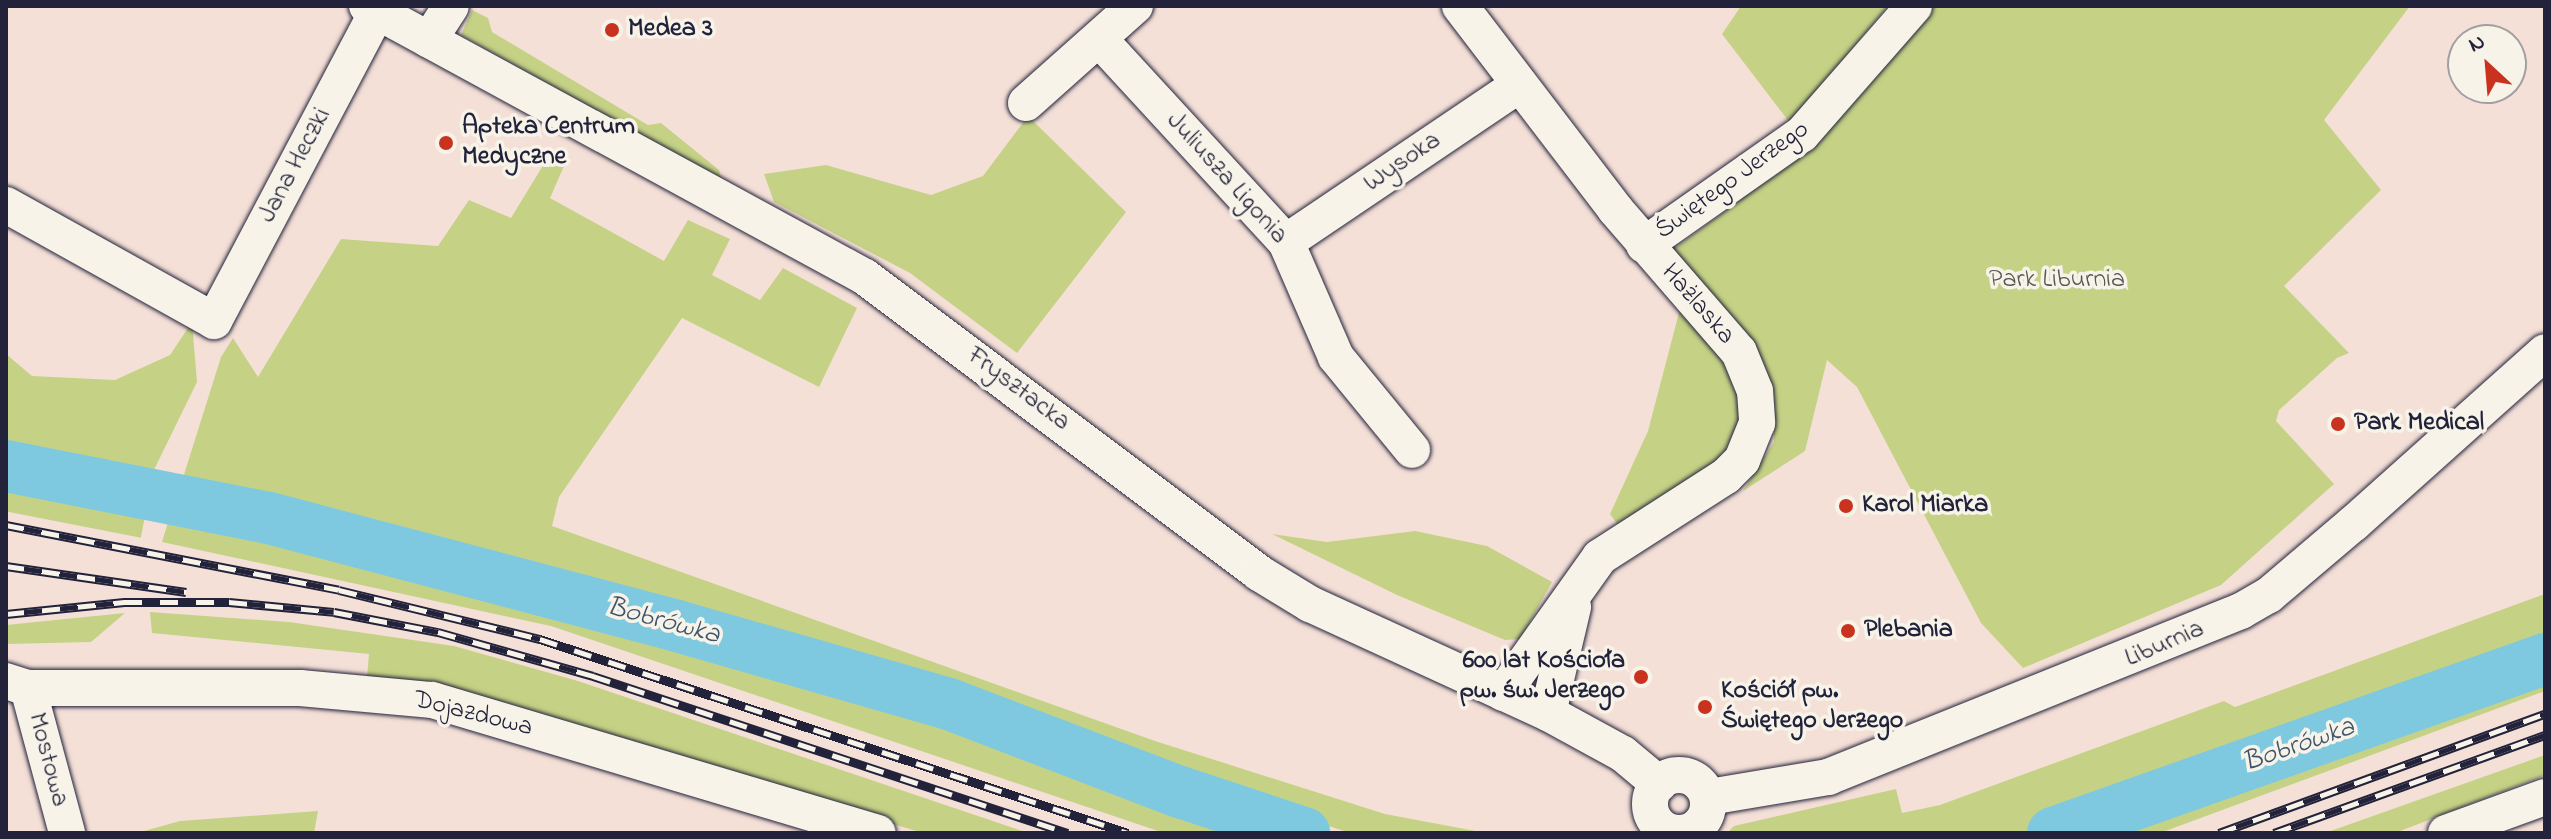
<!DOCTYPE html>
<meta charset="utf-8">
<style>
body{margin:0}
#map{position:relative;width:2551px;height:839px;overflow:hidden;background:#f5e0d8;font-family:"Indie Flower",sans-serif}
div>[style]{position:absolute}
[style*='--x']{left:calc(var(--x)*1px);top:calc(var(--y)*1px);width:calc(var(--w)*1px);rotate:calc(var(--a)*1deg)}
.green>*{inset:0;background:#c5d285;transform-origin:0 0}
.river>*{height:52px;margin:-26px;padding:0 26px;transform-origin:26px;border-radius:26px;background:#7ec9df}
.roads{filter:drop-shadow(0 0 2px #22223b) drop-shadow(0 0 2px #22223b)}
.minor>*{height:36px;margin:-18px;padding:0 18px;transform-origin:18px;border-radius:18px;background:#f7f3e8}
.minor>.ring{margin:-18px;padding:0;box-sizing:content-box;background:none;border:36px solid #f7f3e8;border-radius:50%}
.rail>*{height:9px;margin-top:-4.5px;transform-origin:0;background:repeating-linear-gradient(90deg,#f7f3e8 0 18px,#22223b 0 36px);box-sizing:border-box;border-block:2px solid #22223b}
.dots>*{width:22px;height:22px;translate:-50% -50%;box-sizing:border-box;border:4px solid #f7f3e8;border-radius:50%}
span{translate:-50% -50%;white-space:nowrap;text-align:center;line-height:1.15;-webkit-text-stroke:7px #f7f3e8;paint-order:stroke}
.poi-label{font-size:26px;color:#22223b;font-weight:700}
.left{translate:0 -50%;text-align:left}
.right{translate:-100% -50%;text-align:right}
.street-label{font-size:26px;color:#22223b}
.park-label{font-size:26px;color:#535751}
.water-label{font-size:28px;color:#3e546c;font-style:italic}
.frame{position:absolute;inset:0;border:8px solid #22223b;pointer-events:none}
.north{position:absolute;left:2447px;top:24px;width:80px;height:80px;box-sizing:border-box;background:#f7f3e8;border:2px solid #a29fa3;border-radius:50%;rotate:334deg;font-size:22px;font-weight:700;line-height:32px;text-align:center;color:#22223b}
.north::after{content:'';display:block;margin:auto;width:28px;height:36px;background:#c8321e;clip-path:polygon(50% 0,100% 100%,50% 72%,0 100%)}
</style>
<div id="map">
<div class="green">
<div style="clip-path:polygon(1741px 6px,1888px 6px,1790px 123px,1722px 34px)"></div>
<div style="clip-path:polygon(1923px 6px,2410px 6px,2324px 120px,2381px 190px,2284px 286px,2349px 353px,2337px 358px,2279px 410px,2276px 421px,2334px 484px,2221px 585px,2023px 668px,1981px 623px,1857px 387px,1827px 360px,1805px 451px,1743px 491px,1774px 442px,1774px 392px,1757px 352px,1672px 250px,1737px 203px,1856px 91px)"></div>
<div style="clip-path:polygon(472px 10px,488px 18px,492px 32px,648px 125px,661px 123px,719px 170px,722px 181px,461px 35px)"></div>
<div style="clip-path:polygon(1028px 116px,1126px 212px,1017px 353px,910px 273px,774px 202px,764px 174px,826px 165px,931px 195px,983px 176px)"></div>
<div style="clip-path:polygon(553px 149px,568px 157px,550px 198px,664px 261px,688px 220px,730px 239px,712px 275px,760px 300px,783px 268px,857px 308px,819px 387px,682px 318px,559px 497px,552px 526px,1155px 741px,1385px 814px,1486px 833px,1351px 833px,1127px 764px,611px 584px,374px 519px,182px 481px,221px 357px,233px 338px,258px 377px,341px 239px,438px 246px,469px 200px,511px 218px)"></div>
<div style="clip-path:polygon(1681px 305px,1717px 342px,1738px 391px,1742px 425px,1734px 451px,1618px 525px,1610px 514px,1648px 431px)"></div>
<div style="clip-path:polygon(192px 322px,197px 382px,149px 480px,6px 451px,6px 354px,32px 376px,115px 380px,170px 355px)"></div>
<div style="left:6px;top:487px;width:142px;height:24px;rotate:11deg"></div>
<div style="clip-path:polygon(170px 516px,271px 529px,822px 677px,1241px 833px,1164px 833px,551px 626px,162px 542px)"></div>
<div style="clip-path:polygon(1415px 531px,1487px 546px,1552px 582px,1520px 639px,1505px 640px,1397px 595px,1272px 534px,1327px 542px)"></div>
<div style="clip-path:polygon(2545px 594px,2545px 691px,2160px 833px,1727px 833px,1734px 826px,1896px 789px,1902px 813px,1940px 805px,2224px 701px,2235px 707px)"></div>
<div style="clip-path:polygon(150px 612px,289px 622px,454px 646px,578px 681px,1028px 833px,923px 833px,454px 693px,367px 677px,369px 654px,152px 633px)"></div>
<div style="clip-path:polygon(125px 613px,91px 642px,6px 644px,6px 625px)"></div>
<div style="clip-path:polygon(2545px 755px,2545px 775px,2395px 833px,2325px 833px)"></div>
<div style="clip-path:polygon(318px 811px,314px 833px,137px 833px,180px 821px)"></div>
</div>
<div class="river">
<div style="--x:6;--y:466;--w:268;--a:11.2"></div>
<div style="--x:269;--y:518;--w:422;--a:14.8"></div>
<div style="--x:677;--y:626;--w:283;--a:16"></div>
<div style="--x:949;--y:704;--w:247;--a:20.9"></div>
<div style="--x:1180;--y:792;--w:131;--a:18.3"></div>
<div style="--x:2053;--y:833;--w:522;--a:-19.48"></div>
</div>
<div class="roads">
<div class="minor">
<div style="--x:367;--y:6;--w:567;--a:28.55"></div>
<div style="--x:865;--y:277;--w:493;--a:36.9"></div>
<div style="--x:1259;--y:573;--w:60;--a:31.3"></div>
<div style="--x:1310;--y:604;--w:262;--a:24.6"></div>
<div style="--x:1548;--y:713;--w:85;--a:28.7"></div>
<div style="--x:1623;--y:754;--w:47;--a:39.8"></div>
<div style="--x:1460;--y:6;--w:255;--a:52.6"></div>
<div style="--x:1615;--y:209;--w:189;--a:49.1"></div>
<div style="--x:1739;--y:352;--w:42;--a:67.7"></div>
<div style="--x:1755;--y:391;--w:32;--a:86"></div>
<div style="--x:1757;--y:423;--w:40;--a:112"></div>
<div style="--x:1742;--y:460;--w:23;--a:135"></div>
<div style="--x:1726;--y:476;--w:150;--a:147.3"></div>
<div style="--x:1600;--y:557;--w:167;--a:125.5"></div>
<div style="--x:429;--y:40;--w:40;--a:-57.1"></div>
<div style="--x:1100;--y:40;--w:275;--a:47.4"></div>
<div style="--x:1286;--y:242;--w:125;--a:66.5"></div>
<div style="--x:1336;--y:357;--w:120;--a:50.7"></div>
<div style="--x:1026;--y:103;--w:146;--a:-41.7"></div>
<div style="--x:6;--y:205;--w:238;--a:29.1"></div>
<div style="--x:214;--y:321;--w:349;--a:-62.2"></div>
<div style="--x:1286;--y:242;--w:281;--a:-34"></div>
<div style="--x:1644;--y:245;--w:193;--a:-35.1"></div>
<div style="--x:1802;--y:134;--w:170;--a:-48.8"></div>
<div style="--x:6;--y:681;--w:23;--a:18"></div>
<div style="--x:28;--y:688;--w:272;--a:0"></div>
<div style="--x:300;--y:688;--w:133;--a:5.2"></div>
<div style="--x:432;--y:700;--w:465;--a:16.6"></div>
<div style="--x:28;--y:688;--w:150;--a:74.9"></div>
<div style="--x:1548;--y:713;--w:109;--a:-76.7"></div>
<div class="ring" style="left:1650px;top:775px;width:22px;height:22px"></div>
<div style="--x:1709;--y:797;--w:121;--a:-9.5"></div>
<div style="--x:1828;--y:777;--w:445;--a:-21.9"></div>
<div style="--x:2241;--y:611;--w:32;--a:-30"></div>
<div style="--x:2269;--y:595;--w:111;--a:-40.3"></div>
<div style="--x:2354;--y:523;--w:256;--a:-41.8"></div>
<div style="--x:2446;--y:833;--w:105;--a:-20"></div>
</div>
</div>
<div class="rail">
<div style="--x:6;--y:525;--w:339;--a:11"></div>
<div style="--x:339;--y:590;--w:207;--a:13.7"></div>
<div style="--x:540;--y:639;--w:619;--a:18.26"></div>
<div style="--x:6;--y:566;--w:182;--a:8.2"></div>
<div style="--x:6;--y:614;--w:119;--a:-5.8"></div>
<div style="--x:124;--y:602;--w:105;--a:0"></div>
<div style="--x:229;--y:602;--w:105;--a:5.4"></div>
<div style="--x:334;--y:612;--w:106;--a:10.9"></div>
<div style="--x:438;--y:632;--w:161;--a:15.8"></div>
<div style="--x:593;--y:676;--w:500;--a:18.29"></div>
<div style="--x:2219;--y:833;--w:347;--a:-20.1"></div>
<div style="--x:2274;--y:833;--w:288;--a:-19.9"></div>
</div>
<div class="dots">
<div style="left:612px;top:30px;background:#c8321e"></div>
<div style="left:446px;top:143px;background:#c8321e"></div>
<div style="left:2338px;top:424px;background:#c8321e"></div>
<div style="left:1846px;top:506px;background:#c8321e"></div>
<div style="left:1848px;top:631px;background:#c8321e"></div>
<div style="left:1641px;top:677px;background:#c8321e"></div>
<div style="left:1705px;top:707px;background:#c8321e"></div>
</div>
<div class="poi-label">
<span class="left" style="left:628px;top:30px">Medea 3</span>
<span class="left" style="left:462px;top:143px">Apteka Centrum<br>Medyczne</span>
<span class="left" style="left:2354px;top:424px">Park Medical</span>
<span class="left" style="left:1862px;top:506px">Karol Miarka</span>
<span class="left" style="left:1864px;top:631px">Plebania</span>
<span class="right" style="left:1625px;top:677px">600 lat Kościoła<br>pw. św. Jerzego</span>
<span class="left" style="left:1721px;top:707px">Kościół pw.<br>Świętego Jerzego</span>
</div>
<div class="street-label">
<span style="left:1403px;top:163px;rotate:-34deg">Wysoka</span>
<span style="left:296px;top:166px;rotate:-62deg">Jana Heczki</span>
<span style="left:1226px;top:179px;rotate:48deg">Juliusza Ligonia</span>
<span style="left:1733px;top:181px;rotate:-36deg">Świętego Jerzego</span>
<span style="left:1697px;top:305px;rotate:49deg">Hażlaska</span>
<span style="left:1018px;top:390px;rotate:37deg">Frysztacka</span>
<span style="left:2165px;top:645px;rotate:-23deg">Liburnia</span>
<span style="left:473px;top:715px;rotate:14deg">Dojazdowa</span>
<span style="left:47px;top:760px;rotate:75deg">Mostowa</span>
</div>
<div class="park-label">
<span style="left:2057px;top:281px">Park Liburnia</span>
</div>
<div class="water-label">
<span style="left:663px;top:622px;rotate:15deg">Bobrówka</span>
<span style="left:2299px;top:746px;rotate:-19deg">Bobrówka</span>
</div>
<div class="frame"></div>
<div class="north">N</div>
</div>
